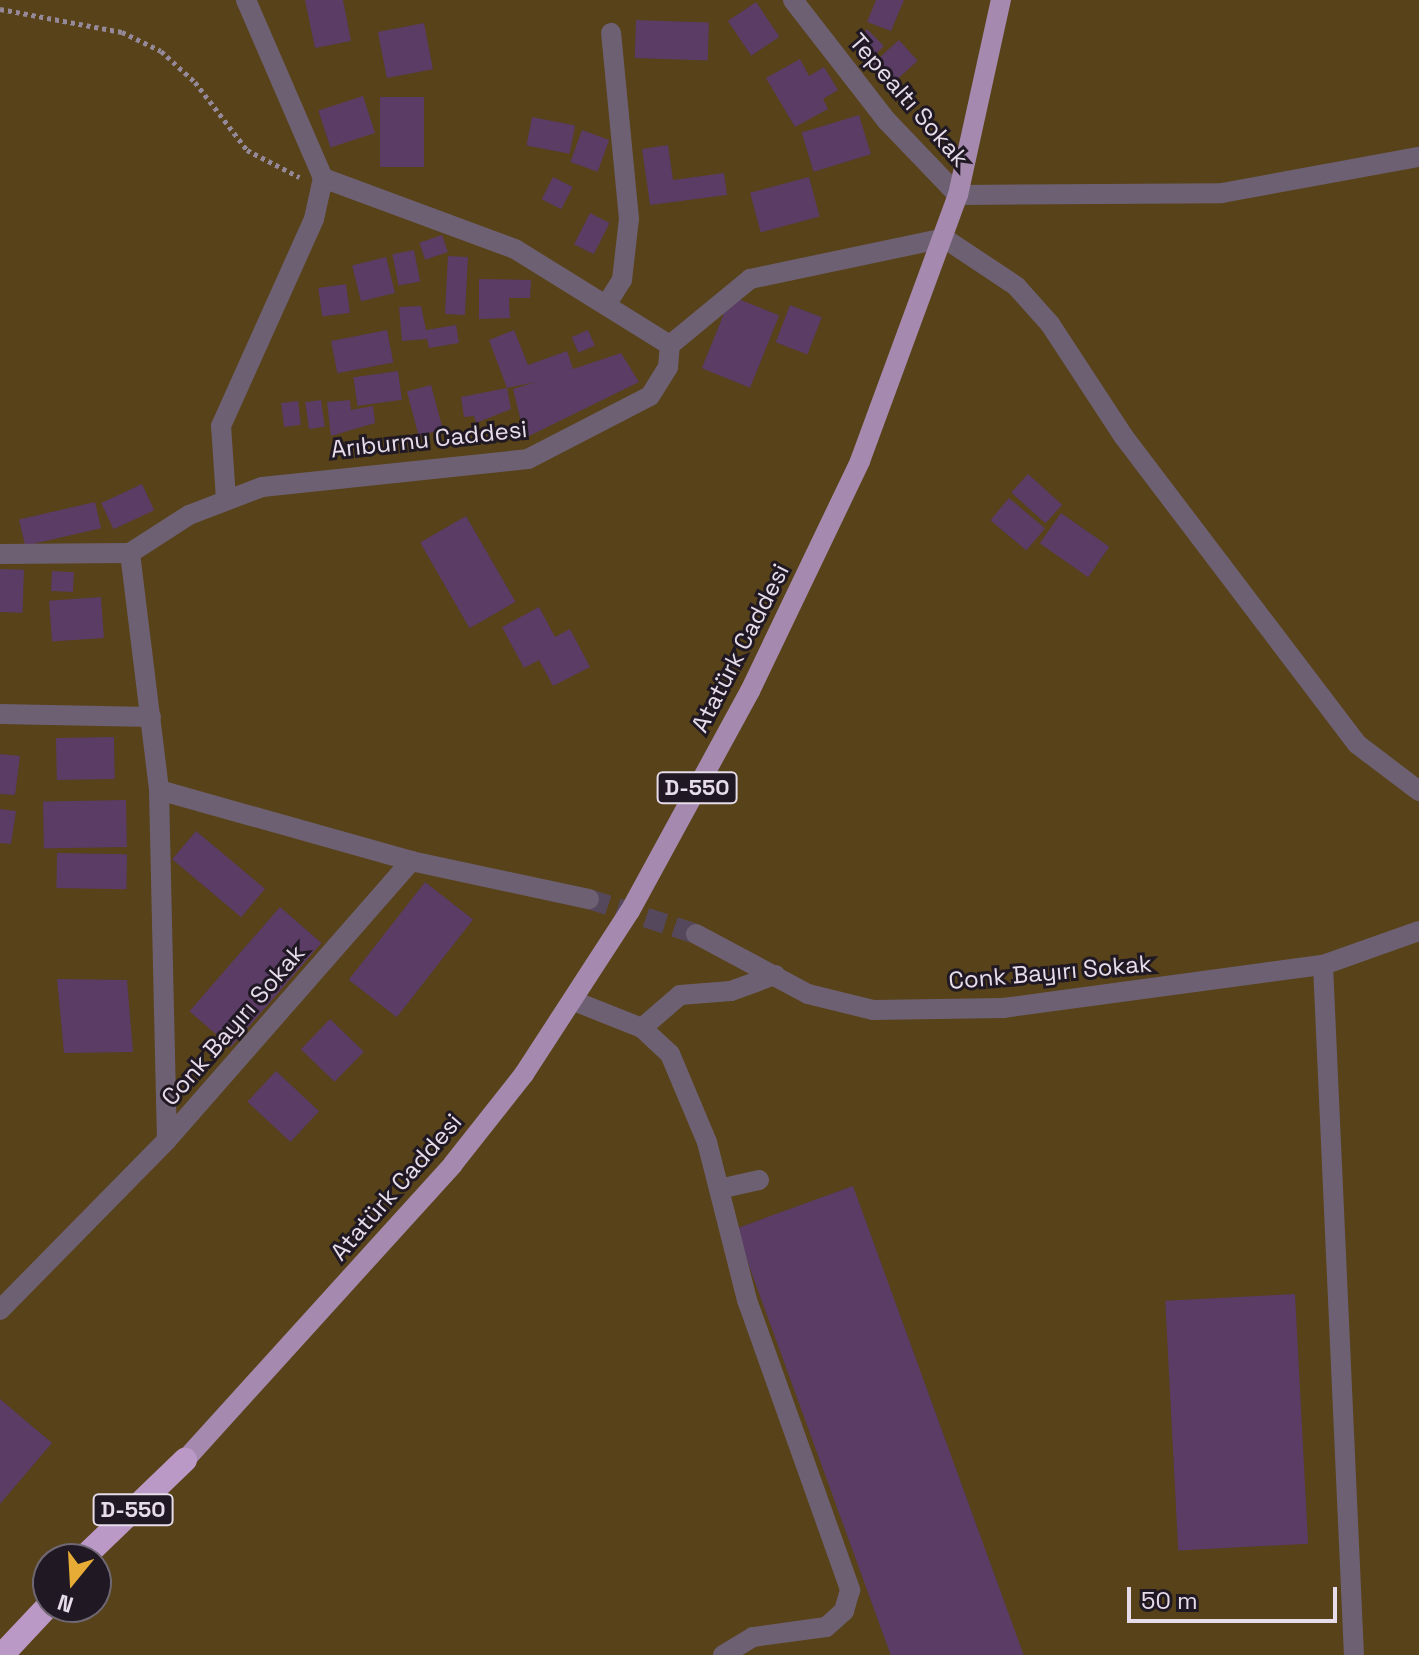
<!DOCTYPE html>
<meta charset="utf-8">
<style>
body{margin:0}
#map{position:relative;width:1419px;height:1655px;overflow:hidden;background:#3d2e43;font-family:"Space Grotesk",sans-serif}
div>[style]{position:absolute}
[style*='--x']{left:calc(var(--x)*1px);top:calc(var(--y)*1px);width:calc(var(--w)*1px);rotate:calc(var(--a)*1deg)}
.green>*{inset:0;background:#574219}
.building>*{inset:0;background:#5a3c64;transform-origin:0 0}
.minor-tunnel>*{height:20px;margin-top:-10px;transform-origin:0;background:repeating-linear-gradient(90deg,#56485c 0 20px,transparent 0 30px)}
.path>*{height:5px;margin-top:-2.5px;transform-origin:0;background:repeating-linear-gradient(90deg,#948899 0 4px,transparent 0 8px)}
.minor>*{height:20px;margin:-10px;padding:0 10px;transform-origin:10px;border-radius:10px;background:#6e6073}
.major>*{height:20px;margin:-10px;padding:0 10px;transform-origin:10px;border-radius:10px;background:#a589af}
.highway>*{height:24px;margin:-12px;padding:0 12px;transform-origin:12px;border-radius:12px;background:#bb99c7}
span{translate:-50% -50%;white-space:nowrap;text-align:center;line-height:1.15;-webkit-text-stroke:6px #201923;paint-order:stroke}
.shield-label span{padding:2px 6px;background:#201923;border:2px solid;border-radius:6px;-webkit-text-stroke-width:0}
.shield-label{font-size:22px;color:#e6dcea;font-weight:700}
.street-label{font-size:24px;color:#e6dcea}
.north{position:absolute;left:32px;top:1543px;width:80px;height:80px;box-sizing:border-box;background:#201923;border:2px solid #6f6773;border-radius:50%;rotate:198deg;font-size:22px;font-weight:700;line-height:32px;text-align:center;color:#e6dcea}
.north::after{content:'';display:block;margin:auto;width:28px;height:36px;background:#e7ac36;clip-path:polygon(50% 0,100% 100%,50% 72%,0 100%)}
.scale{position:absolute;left:1127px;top:1587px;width:210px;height:36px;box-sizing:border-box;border:4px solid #e6dcea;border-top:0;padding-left:10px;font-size:24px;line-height:28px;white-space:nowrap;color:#e6dcea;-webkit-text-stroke:6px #201923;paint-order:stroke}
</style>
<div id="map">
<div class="green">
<div style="clip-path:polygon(evenodd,0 0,1419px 0,1419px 1655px,0 1655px,0 0,48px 1559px,96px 1559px,96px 1607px,48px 1607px,48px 1559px)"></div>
</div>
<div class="building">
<div style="clip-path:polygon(305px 0,343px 0,351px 41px,315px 48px)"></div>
<div style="clip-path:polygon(876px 0,904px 0,891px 31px,867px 22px)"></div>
<div style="left:756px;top:2px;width:42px;height:34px;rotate:56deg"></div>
<div style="left:636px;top:20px;width:73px;height:38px;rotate:2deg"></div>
<div style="left:424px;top:23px;width:47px;height:47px;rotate:79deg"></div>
<div style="left:867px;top:29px;width:24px;height:23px;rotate:45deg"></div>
<div style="left:899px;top:40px;width:28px;height:38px;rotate:48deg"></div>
<div style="clip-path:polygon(800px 59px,809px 76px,824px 67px,838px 90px,823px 99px,828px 109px,795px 127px,766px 78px)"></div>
<div style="left:363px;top:96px;width:39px;height:47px;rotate:72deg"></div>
<div style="left:380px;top:97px;width:44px;height:70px"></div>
<div style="left:859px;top:115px;width:41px;height:60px;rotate:73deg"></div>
<div style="left:532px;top:117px;width:44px;height:29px;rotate:11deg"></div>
<div style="left:582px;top:130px;width:29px;height:34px;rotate:20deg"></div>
<div style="clip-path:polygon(668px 145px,673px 180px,724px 173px,727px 195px,650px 205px,642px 149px)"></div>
<div style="left:553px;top:177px;width:22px;height:25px;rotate:27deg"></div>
<div style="left:809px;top:177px;width:41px;height:61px;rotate:75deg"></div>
<div style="left:590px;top:213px;width:22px;height:35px;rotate:27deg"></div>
<div style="left:442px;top:235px;width:18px;height:24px;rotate:71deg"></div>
<div style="left:414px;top:250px;width:32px;height:22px;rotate:79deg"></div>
<div style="left:448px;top:256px;width:20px;height:58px;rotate:3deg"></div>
<div style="left:386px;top:257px;width:37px;height:35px;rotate:76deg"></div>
<div style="clip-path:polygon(479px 279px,531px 280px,530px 298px,509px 298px,510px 318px,479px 319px)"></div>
<div style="left:346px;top:284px;width:29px;height:28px;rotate:82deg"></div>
<div style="left:731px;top:296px;width:52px;height:78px;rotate:22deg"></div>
<div style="left:790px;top:305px;width:34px;height:40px;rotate:21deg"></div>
<div style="clip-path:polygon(421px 306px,426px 330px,456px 325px,459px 343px,429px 348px,427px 339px,402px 341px,399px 307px)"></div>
<div style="left:387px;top:330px;width:33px;height:57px;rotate:79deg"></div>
<div style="clip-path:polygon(514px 330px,528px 365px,567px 351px,573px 369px,621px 353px,639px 382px,525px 438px,513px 389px,536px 382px,507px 388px,489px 340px)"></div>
<div style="left:588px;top:330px;width:17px;height:18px;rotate:66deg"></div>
<div style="left:398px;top:371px;width:29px;height:45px;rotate:82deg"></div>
<div style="left:431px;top:385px;width:46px;height:25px;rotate:75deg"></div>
<div style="clip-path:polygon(507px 388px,511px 409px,476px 423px,474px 416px,464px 417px,461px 397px)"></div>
<div style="left:321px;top:400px;width:27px;height:16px;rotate:82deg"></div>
<div style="clip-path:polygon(350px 400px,351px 410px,373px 406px,375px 423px,331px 436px,327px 402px)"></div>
<div style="left:298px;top:401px;width:24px;height:17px;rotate:83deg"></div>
<div style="left:1028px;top:474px;width:46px;height:25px;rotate:42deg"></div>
<div style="left:142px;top:484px;width:29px;height:45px;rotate:65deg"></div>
<div style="left:1009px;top:498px;width:47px;height:29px;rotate:40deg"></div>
<div style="left:95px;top:502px;width:27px;height:78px;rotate:77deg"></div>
<div style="left:1061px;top:513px;width:59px;height:37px;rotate:35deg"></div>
<div style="left:466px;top:516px;width:99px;height:53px;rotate:60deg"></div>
<div style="left:0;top:569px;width:24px;height:43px;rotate:2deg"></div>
<div style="left:52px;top:571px;width:22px;height:20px;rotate:3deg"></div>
<div style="left:101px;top:597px;width:41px;height:52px;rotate:86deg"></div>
<div style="clip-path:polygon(539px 607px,555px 637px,570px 629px,590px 667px,553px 686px,539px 660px,524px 668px,502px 627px)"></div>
<div style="left:114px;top:737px;width:42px;height:58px;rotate:89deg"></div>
<div style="clip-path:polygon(0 754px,20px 756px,15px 795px,0 794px)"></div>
<div style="left:126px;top:800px;width:47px;height:83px;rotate:89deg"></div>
<div style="clip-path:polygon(0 809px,16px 811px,11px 844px,0 843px)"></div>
<div style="left:196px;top:831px;width:90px;height:37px;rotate:40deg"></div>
<div style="left:57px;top:853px;width:70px;height:35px;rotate:1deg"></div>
<div style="left:425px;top:882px;width:61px;height:124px;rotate:38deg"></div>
<div style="left:280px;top:907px;width:55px;height:138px;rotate:41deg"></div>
<div style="clip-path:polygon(57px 979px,127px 980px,133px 1052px,64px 1053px)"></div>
<div style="left:330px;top:1019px;width:47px;height:42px;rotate:44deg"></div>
<div style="left:276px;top:1071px;width:59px;height:42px;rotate:43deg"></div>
<div style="left:853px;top:1186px;width:500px;height:125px;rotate:70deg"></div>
<div style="left:1295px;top:1294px;width:250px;height:130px;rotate:87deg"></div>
<div style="clip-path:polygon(0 1399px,52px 1443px,0 1504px)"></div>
</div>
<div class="minor-tunnel">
<div style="--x:589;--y:899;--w:113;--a:18.1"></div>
</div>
<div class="path">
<div style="--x:0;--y:9;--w:124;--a:10.7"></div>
<div style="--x:122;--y:32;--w:43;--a:26"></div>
<div style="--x:161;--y:51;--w:46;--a:42.4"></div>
<div style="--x:195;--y:82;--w:86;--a:52.6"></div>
<div style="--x:247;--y:150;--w:59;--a:27.4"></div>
</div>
<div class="minor">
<div style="--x:246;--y:0;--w:194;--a:66.6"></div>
<div style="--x:323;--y:178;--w:205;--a:20.3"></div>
<div style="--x:515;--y:249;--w:182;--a:31.8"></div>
<div style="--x:793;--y:0;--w:152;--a:52.2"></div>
<div style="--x:886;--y:120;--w:104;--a:46.2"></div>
<div style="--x:958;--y:195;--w:264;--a:-0.4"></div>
<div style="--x:1222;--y:193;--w:200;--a:-10.4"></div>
<div style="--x:608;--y:302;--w:26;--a:-58"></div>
<div style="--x:622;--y:280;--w:61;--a:-83.5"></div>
<div style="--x:629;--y:219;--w:187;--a:-95.5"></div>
<div style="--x:226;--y:499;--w:73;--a:-93.9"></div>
<div style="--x:221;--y:426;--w:227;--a:-65.8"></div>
<div style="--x:314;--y:219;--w:42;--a:-77.6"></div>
<div style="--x:130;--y:553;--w:239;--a:83"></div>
<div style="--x:159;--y:790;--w:350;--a:88.7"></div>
<div style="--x:0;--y:554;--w:130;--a:-0.4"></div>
<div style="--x:130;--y:553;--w:70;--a:-32.8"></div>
<div style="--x:189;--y:515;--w:78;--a:-21"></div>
<div style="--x:262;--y:487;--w:267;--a:-6"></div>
<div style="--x:528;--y:459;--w:137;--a:-27.3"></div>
<div style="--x:650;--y:396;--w:34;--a:-58"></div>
<div style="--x:668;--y:367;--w:22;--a:-85"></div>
<div style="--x:670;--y:345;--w:104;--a:-39.5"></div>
<div style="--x:750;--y:279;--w:198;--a:-11.9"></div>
<div style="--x:944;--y:238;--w:87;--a:33.7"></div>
<div style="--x:1016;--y:286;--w:51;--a:48.2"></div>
<div style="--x:1050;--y:324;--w:135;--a:56.8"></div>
<div style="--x:1124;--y:437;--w:385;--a:52.8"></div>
<div style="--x:1357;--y:744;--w:78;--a:37.2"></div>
<div style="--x:0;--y:714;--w:151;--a:1.1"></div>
<div style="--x:159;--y:790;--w:262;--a:15.7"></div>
<div style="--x:411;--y:861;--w:182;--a:12.1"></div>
<div style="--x:696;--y:934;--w:127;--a:28.2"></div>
<div style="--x:808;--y:994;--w:67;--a:13.8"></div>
<div style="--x:873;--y:1010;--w:130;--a:-0.9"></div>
<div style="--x:1003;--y:1008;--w:323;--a:-7.7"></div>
<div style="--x:1323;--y:965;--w:102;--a:-19.5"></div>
<div style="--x:1323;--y:965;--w:691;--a:87.43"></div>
<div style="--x:574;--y:1001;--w:73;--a:21.7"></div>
<div style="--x:642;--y:1028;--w:38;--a:43"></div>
<div style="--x:670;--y:1054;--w:95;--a:67.2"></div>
<div style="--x:707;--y:1142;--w:163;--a:75.8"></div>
<div style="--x:747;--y:1300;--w:308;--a:70.4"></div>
<div style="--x:850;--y:1590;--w:22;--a:106"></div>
<div style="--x:844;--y:1611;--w:24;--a:138"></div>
<div style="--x:826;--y:1627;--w:74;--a:172.2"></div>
<div style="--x:753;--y:1637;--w:35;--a:149"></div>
<div style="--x:642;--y:1028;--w:50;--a:-41"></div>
<div style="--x:680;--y:995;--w:51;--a:-4.5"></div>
<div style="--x:731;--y:991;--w:47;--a:-20"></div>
<div style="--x:719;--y:1189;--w:41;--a:-12.7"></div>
<div style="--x:0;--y:1310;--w:238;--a:-45.5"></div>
<div style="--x:167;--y:1140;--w:371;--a:-48.8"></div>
</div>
<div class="major">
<div style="--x:185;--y:1460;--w:399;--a:-47.8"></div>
<div style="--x:453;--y:1164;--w:115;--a:-51.7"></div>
<div style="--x:524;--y:1074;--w:194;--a:-57"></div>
<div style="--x:630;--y:911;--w:251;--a:-61.4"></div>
<div style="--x:750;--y:691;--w:255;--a:-64.4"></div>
<div style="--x:860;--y:461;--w:283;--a:-69.8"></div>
<div style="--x:958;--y:195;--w:200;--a:-77.6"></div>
</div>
<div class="highway">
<div style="--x:82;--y:1559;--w:143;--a:-43.9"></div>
<div style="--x:2;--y:1655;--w:67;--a:-46.8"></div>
</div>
<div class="shield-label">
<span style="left:697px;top:788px">D-550</span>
<span style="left:133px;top:1510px">D-550</span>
</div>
<div class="street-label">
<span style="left:909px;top:100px;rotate:49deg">Tepealtı Sokak</span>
<span style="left:429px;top:439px;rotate:-6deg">Arıburnu Caddesi</span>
<span style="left:740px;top:648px;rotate:-63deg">Atatürk Caddesi</span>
<span style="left:1050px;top:972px;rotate:-5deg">Conk Bayırı Sokak</span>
<span style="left:233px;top:1025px;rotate:-49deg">Conk Bayırı Sokak</span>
<span style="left:396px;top:1187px;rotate:-49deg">Atatürk Caddesi</span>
</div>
<div class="north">N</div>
<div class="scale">50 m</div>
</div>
